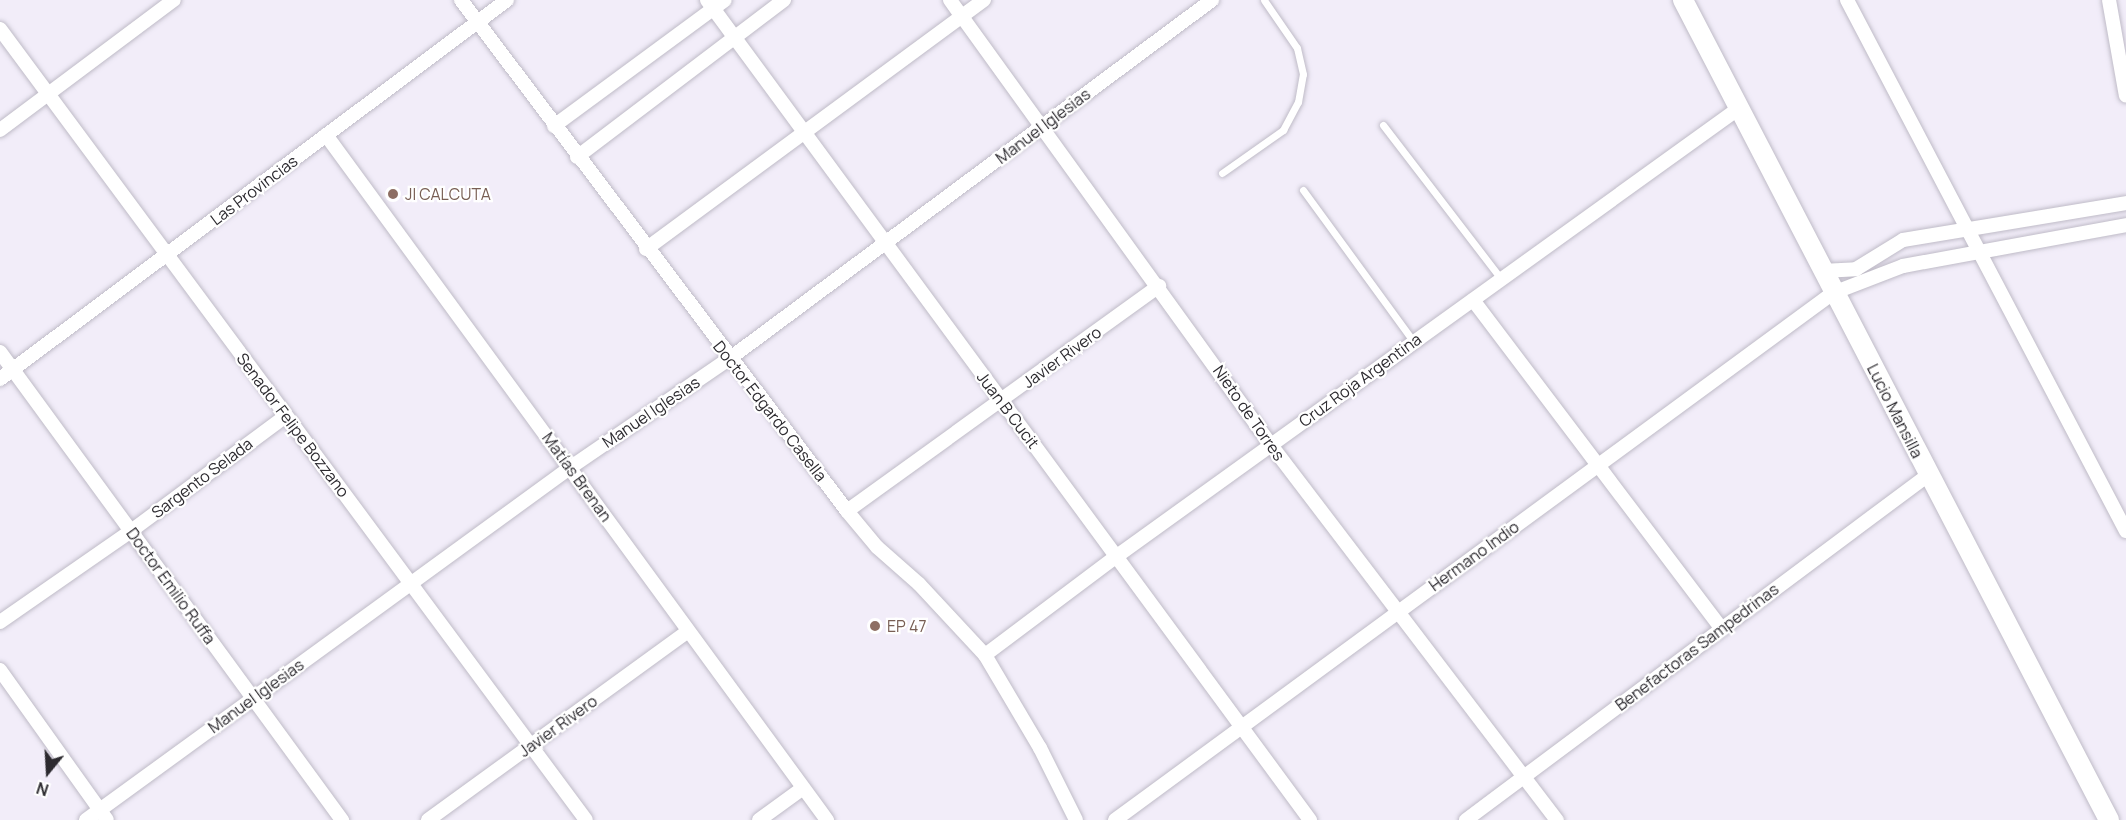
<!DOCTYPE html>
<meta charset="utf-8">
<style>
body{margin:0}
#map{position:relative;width:2126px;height:820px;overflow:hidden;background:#f2edf9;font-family:Manrope,sans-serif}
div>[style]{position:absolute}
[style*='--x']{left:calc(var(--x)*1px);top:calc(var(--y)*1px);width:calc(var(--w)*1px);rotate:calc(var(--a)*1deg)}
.roads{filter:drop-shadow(0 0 2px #bfbbc7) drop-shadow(0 0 2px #bfbbc7)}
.lane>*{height:7px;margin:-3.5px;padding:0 3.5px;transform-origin:3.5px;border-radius:3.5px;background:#fff}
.street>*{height:14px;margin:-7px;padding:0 7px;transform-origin:7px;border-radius:7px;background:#fff}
.secondary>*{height:20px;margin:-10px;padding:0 10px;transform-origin:10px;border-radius:10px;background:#fff}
.dots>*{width:16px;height:16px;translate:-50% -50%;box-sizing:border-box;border:3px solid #fff;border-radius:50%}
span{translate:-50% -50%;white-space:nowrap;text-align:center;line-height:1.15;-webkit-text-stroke:4.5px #fff;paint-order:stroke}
.street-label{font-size:16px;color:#2c2a2f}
.education-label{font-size:16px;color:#785e54}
.left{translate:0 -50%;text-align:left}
.north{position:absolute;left:18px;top:742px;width:60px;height:60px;-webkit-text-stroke:4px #fff;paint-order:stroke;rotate:198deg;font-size:16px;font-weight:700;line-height:24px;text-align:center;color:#2c2a2f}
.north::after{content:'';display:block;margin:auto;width:21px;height:27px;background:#2c2a2f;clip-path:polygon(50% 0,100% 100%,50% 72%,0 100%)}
</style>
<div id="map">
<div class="roads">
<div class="lane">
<div style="--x:1383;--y:125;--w:194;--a:52.5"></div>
<div style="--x:1222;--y:173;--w:75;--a:-35.2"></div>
<div style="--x:1283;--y:130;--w:32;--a:-62"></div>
<div style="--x:1298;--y:102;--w:28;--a:-80"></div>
<div style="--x:1303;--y:74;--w:27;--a:-103"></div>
<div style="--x:1297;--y:48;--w:58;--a:-124.5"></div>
<div style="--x:1303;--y:190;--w:188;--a:53.9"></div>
</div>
<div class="street">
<div style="--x:461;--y:0;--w:640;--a:52.93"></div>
<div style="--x:847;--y:511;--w:47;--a:50.2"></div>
<div style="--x:877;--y:547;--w:56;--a:41.4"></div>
<div style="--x:919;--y:584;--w:97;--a:47.1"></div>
<div style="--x:985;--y:655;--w:108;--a:59.4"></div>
<div style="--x:1040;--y:748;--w:80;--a:63.4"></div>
<div style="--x:707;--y:0;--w:1018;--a:53.67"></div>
<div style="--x:950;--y:0;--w:549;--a:54.2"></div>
<div style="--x:1271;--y:445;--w:472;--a:52.7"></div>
<div style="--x:1847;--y:0;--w:600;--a:62.28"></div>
<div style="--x:2109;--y:0;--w:97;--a:80"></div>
<div style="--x:0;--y:29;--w:984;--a:53.47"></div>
<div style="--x:554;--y:126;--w:212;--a:-36.4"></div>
<div style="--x:0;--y:130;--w:217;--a:-36.8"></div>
<div style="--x:326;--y:135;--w:849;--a:53.82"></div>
<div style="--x:577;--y:157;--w:260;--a:-37.2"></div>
<div style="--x:646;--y:249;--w:420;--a:-36.4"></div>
<div style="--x:1822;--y:271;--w:34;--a:-3"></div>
<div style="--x:1856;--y:269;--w:55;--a:-31.7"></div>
<div style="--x:1903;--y:240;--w:226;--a:-9.4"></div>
<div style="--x:1473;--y:300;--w:411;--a:52.9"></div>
<div style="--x:0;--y:352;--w:580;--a:53.84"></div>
<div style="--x:0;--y:379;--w:633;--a:-36.78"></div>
<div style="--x:847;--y:511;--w:385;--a:-35.8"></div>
<div style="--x:0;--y:622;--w:160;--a:-34.8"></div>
<div style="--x:131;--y:531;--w:193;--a:-36.6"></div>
<div style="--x:985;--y:655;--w:165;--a:-36.9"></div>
<div style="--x:1117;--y:556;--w:765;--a:-35.75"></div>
<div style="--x:0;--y:670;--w:184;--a:54.5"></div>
<div style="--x:86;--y:820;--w:600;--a:-36.05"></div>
<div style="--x:571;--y:467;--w:191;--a:-34.4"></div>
<div style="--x:729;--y:359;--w:602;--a:-36.62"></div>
<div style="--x:428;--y:820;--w:321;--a:-36"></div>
<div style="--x:759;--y:820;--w:54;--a:-36"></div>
<div style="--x:1115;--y:820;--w:891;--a:-36.28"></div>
<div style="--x:1833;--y:293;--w:75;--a:-21.1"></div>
<div style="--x:1903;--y:266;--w:227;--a:-10.4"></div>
<div style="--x:1466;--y:820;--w:577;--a:-36.75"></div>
</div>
<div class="secondary">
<div style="--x:1683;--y:0;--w:924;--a:62.55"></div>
</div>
</div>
<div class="dots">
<div style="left:393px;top:194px;background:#8d6e63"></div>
<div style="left:875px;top:626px;background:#8d6e63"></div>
</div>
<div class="street-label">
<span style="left:1043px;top:126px;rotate:-37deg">Manuel Iglesias</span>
<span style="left:254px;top:190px;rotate:-37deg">Las Provincias</span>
<span style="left:1062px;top:357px;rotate:-36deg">Javier Rivero</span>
<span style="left:1360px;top:380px;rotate:-36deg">Cruz Roja Argentina</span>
<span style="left:1008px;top:410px;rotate:53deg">Juan B Cucit</span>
<span style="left:770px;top:411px;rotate:52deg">Doctor Edgardo Casella</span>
<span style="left:1895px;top:411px;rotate:63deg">Lucio Mansilla</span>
<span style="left:651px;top:412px;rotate:-34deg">Manuel Iglesias</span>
<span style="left:1249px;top:413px;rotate:55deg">Nieto de Torres</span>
<span style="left:293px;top:425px;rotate:53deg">Senador Felipe Bozzano</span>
<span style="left:577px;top:477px;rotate:54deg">Matías Brenan</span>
<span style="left:202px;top:478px;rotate:-37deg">Sargento Selada</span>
<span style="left:1474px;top:556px;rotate:-36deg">Hermano Indio</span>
<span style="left:171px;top:586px;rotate:54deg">Doctor Emilio Ruffa</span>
<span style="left:1697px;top:647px;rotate:-37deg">Benefactoras Sampedrinas</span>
<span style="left:256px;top:696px;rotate:-36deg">Manuel Iglesias</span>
<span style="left:558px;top:726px;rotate:-36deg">Javier Rivero</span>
</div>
<div class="education-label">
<span class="left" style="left:405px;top:194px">JI CALCUTA</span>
<span class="left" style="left:887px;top:626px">EP 47</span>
</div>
<div class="north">N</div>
</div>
